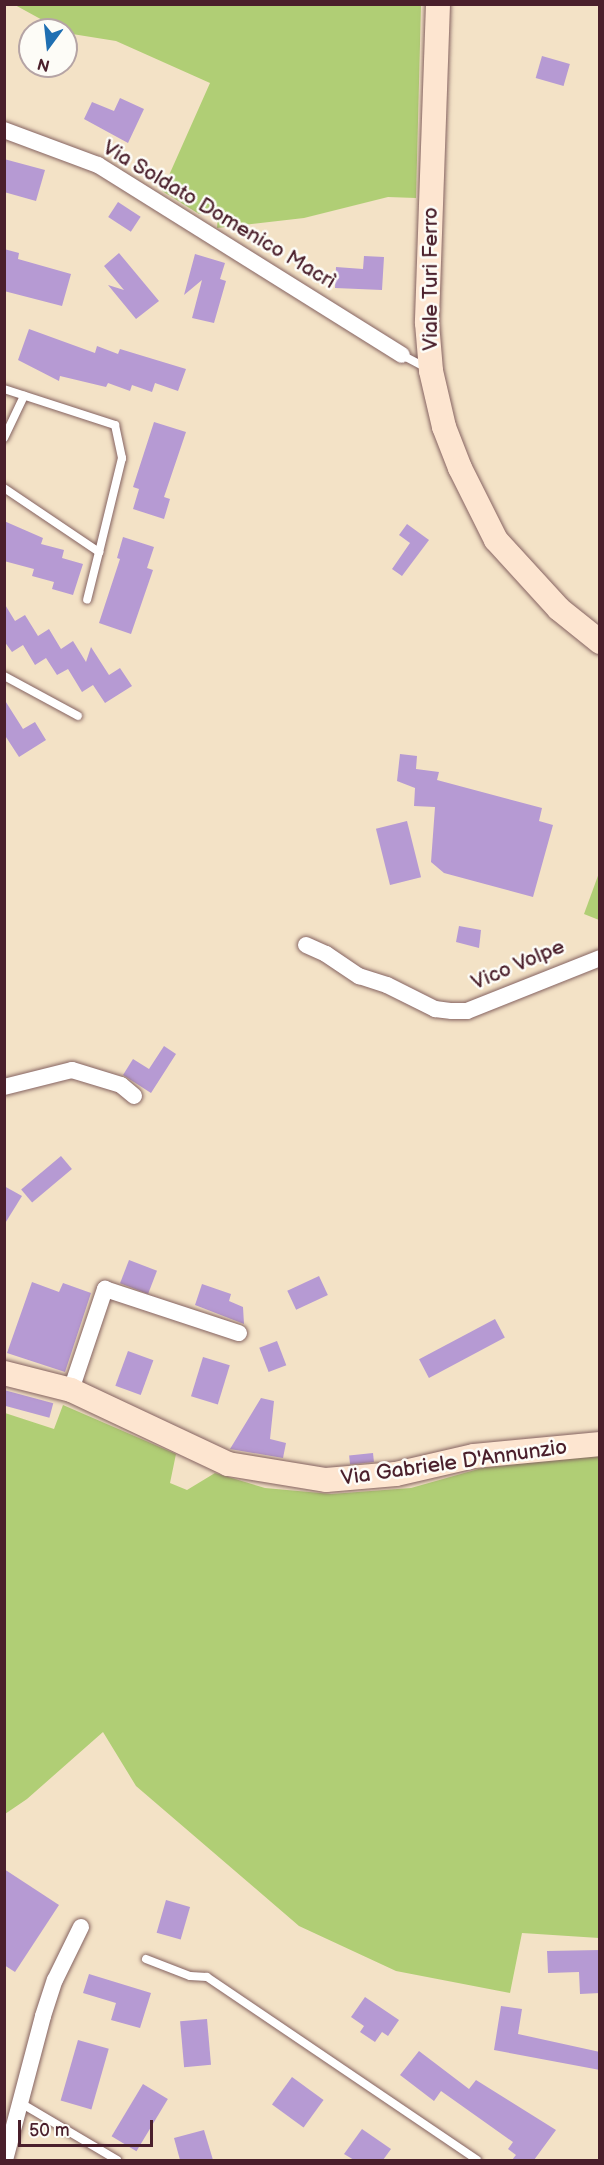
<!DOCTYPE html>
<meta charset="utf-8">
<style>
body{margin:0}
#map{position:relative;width:604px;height:2165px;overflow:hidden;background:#f3e2c6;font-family:"Balsamiq Sans",sans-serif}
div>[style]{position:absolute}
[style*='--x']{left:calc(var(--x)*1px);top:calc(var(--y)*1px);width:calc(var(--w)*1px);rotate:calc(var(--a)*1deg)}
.green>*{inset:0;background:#b0ce75}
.building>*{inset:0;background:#b69ad3;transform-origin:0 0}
.roads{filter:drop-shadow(0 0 2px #856361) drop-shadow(0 0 2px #856361)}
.service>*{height:8px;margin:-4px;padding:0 4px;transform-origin:4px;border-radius:4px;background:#fff}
.minor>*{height:16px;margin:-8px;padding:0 8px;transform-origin:8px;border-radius:8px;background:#fff}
.secondary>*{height:24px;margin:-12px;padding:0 12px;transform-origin:12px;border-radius:12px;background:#fde5d0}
span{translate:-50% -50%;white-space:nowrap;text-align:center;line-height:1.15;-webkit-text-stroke:5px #fdfcf7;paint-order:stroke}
.street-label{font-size:21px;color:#4a1f2b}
.frame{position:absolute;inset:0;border:6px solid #4a1f2b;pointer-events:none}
.north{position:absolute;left:18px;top:18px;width:60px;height:60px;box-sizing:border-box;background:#fdfcf7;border:2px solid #b5a4a5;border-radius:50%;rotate:195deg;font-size:16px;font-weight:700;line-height:24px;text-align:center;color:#4a1f2b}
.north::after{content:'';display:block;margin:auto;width:21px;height:27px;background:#1f6fb2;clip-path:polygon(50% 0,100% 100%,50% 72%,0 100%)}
.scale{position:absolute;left:18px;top:2120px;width:135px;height:27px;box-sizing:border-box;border:3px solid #4a1f2b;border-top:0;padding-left:8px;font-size:18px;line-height:21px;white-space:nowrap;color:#4a1f2b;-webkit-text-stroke:4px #fdfcf7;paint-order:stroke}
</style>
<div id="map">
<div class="green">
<div style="clip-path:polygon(15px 5px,421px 5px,416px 198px,388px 197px,304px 218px,217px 228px,218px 215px,199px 214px,162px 191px,210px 83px,116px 41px,66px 33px)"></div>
<div style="clip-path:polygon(599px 873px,599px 920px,584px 914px)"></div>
<div style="clip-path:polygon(63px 1405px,176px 1454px,170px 1483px,187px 1490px,215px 1473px,265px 1488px,331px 1494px,411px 1488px,482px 1468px,599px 1455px,599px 1938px,522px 1933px,510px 1993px,396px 1971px,299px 1926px,136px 1786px,103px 1732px,27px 1799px,5px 1814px,5px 1413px,54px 1429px)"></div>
</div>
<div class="building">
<div style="left:542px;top:56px;width:29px;height:23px;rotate:16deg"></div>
<div style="clip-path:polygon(120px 98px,144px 109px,128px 143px,84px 119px,92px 102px,114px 111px)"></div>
<div style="clip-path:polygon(4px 159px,45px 170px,36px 201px,4px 192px)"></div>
<div style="left:118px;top:202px;width:27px;height:18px;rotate:33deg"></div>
<div style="clip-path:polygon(4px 249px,19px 253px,18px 259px,71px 274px,62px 306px,4px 291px)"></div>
<div style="clip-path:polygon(119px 253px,159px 301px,136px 319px,108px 285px,124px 290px,104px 266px)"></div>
<div style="clip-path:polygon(195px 254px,225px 263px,220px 279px,226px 281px,214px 323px,192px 318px,202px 280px,184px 295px)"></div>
<div style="clip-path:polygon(364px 256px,384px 257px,382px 290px,335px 288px,336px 267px,363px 269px)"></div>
<div style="clip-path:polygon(29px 329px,95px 353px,97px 346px,118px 354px,120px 349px,186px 369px,178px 391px,155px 383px,152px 392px,132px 385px,130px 391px,108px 383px,106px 387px,60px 376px,59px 381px,18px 360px)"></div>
<div style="clip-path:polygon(154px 422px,186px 432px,164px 497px,170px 499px,164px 519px,133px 509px,139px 489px,133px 487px)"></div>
<div style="clip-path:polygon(4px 521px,43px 538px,41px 544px,64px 550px,62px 558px,83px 564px,73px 595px,52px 589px,54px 582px,32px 576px,34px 569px,4px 561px)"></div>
<div style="clip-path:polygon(407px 524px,429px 540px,402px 576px,392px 569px,410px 543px,399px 535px)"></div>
<div style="clip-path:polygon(123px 537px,154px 547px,147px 568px,153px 570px,131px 634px,99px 623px,120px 559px,117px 558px)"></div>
<div style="clip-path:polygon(4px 603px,15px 621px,25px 615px,38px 636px,49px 629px,61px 649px,73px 641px,86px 662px,91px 647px,109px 675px,120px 668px,132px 686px,105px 703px,93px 685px,82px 692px,68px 669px,57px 675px,46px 658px,35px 665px,23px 645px,12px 652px,4px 641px)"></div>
<div style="clip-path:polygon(4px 699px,23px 729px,35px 722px,46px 740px,19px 757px,4px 734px)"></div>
<div style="clip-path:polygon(400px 754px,417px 756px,416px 769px,439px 772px,437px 780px,542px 808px,539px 821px,553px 825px,533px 897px,444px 873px,431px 862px,435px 807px,414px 806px,415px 788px,397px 781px)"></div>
<div style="left:407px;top:821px;width:58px;height:32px;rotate:76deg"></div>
<div style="clip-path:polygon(459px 926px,481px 930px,479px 948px,456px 942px)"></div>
<div style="clip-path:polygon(164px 1046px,176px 1054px,151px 1093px,123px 1075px,133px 1059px,149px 1069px)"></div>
<div style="left:61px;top:1156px;width:17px;height:52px;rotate:50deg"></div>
<div style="clip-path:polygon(4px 1186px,22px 1196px,4px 1225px)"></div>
<div style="left:129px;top:1260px;width:30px;height:25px;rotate:21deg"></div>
<div style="left:319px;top:1276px;width:21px;height:35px;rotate:65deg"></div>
<div style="clip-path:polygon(32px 1282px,59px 1292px,63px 1283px,91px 1293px,65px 1372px,7px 1353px)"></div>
<div style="clip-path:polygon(202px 1284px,231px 1294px,229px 1301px,243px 1307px,244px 1324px,195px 1305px)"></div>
<div style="left:495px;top:1319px;width:21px;height:86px;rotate:62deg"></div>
<div style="left:277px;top:1341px;width:26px;height:19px;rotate:69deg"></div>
<div style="left:128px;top:1351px;width:27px;height:37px;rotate:20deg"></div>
<div style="left:203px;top:1357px;width:28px;height:41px;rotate:17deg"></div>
<div style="left:4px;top:1390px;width:51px;height:15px;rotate:15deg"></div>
<div style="clip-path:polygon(261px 1398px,274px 1401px,270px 1439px,286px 1443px,283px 1458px,230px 1449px)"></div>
<div style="left:373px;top:1453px;width:9px;height:24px;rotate:84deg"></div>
<div style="clip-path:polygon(4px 1869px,59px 1905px,15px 1972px,4px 1965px)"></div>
<div style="left:166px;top:1900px;width:25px;height:34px;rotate:16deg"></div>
<div style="clip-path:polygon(600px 1950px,600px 1993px,580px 1994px,579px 1972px,548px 1973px,547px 1951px)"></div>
<div style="clip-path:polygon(89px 1974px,151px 1993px,140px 2028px,111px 2020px,116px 2003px,83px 1993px)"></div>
<div style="clip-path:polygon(365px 1997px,399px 2020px,388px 2036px,382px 2032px,375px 2042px,360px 2032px,364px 2026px,351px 2017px)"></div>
<div style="clip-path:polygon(501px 2006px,522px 2009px,518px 2034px,600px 2052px,600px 2070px,494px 2050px)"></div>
<div style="left:207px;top:2019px;width:46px;height:27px;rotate:85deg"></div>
<div style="left:78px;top:2040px;width:32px;height:63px;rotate:16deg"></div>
<div style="clip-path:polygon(419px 2051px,469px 2089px,476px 2080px,556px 2130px,534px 2160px,512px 2160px,516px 2155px,508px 2149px,513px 2142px,441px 2091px,434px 2101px,400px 2075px)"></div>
<div style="left:292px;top:2077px;width:39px;height:34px;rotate:36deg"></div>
<div style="left:143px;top:2084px;width:29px;height:61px;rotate:31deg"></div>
<div style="clip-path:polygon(362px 2129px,391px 2149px,383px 2160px,354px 2160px,344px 2154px)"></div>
<div style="clip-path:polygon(204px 2130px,213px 2160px,180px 2160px,174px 2138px)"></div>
</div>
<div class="roads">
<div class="service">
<div style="--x:402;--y:355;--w:30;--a:28"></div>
<div style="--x:4;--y:389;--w:117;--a:18"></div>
<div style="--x:115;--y:425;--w:34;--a:78"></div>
<div style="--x:122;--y:458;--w:97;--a:103.7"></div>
<div style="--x:4;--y:438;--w:47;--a:-64.5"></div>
<div style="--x:4;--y:488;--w:115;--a:34"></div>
<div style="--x:99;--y:552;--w:49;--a:104"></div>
<div style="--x:4;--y:676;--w:84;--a:28.4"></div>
<div style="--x:146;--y:1959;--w:47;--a:21.1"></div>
<div style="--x:190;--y:1976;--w:17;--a:3"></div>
<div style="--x:207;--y:1977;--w:326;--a:34.1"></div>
<div style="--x:19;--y:2102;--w:114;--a:30.6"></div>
</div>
<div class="minor">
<div style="--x:4;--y:130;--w:100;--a:20.4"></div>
<div style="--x:98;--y:165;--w:358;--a:32"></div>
<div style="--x:306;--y:945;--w:22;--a:24"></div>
<div style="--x:326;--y:954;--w:40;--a:34"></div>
<div style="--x:359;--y:976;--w:29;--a:18"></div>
<div style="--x:387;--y:985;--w:54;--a:26.6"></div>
<div style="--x:435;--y:1009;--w:17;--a:7"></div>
<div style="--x:452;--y:1011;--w:15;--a:0"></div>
<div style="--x:467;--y:1011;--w:143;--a:-21.7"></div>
<div style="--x:4;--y:1087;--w:70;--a:-14"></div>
<div style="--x:72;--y:1070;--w:51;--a:17"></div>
<div style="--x:121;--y:1085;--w:17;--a:40"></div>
<div style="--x:71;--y:1390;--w:107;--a:-71.4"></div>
<div style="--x:105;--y:1289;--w:141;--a:18.2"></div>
<div style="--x:5;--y:2160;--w:149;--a:-75.2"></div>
<div style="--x:43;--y:2016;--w:38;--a:-72"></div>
<div style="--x:55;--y:1980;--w:59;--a:-63.9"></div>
</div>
<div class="secondary">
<div style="--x:438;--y:4;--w:319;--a:92"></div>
<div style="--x:427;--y:323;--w:48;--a:85.2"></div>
<div style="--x:431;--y:371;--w:57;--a:76.9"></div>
<div style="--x:444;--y:427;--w:44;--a:68.7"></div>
<div style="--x:460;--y:468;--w:80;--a:63.4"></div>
<div style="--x:496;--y:540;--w:93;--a:47.6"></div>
<div style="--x:559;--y:609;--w:53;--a:38.8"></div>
<div style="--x:4;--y:1373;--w:69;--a:14.2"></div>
<div style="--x:71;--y:1390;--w:174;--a:25.2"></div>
<div style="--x:228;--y:1464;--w:99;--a:9.3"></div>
<div style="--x:326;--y:1480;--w:70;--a:-4.9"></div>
<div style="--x:396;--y:1474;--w:80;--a:-13"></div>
<div style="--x:474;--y:1456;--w:127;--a:-5.4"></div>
</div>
</div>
<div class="street-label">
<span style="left:219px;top:215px;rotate:31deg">Via Soldato Domenico Macrì</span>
<span style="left:431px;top:279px;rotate:-90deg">Viale Turi Ferro</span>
<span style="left:518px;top:965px;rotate:-23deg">Vico Volpe</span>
<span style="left:454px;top:1463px;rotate:-8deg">Via Gabriele D'Annunzio</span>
</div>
<div class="frame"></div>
<div class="north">N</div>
<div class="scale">50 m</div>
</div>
